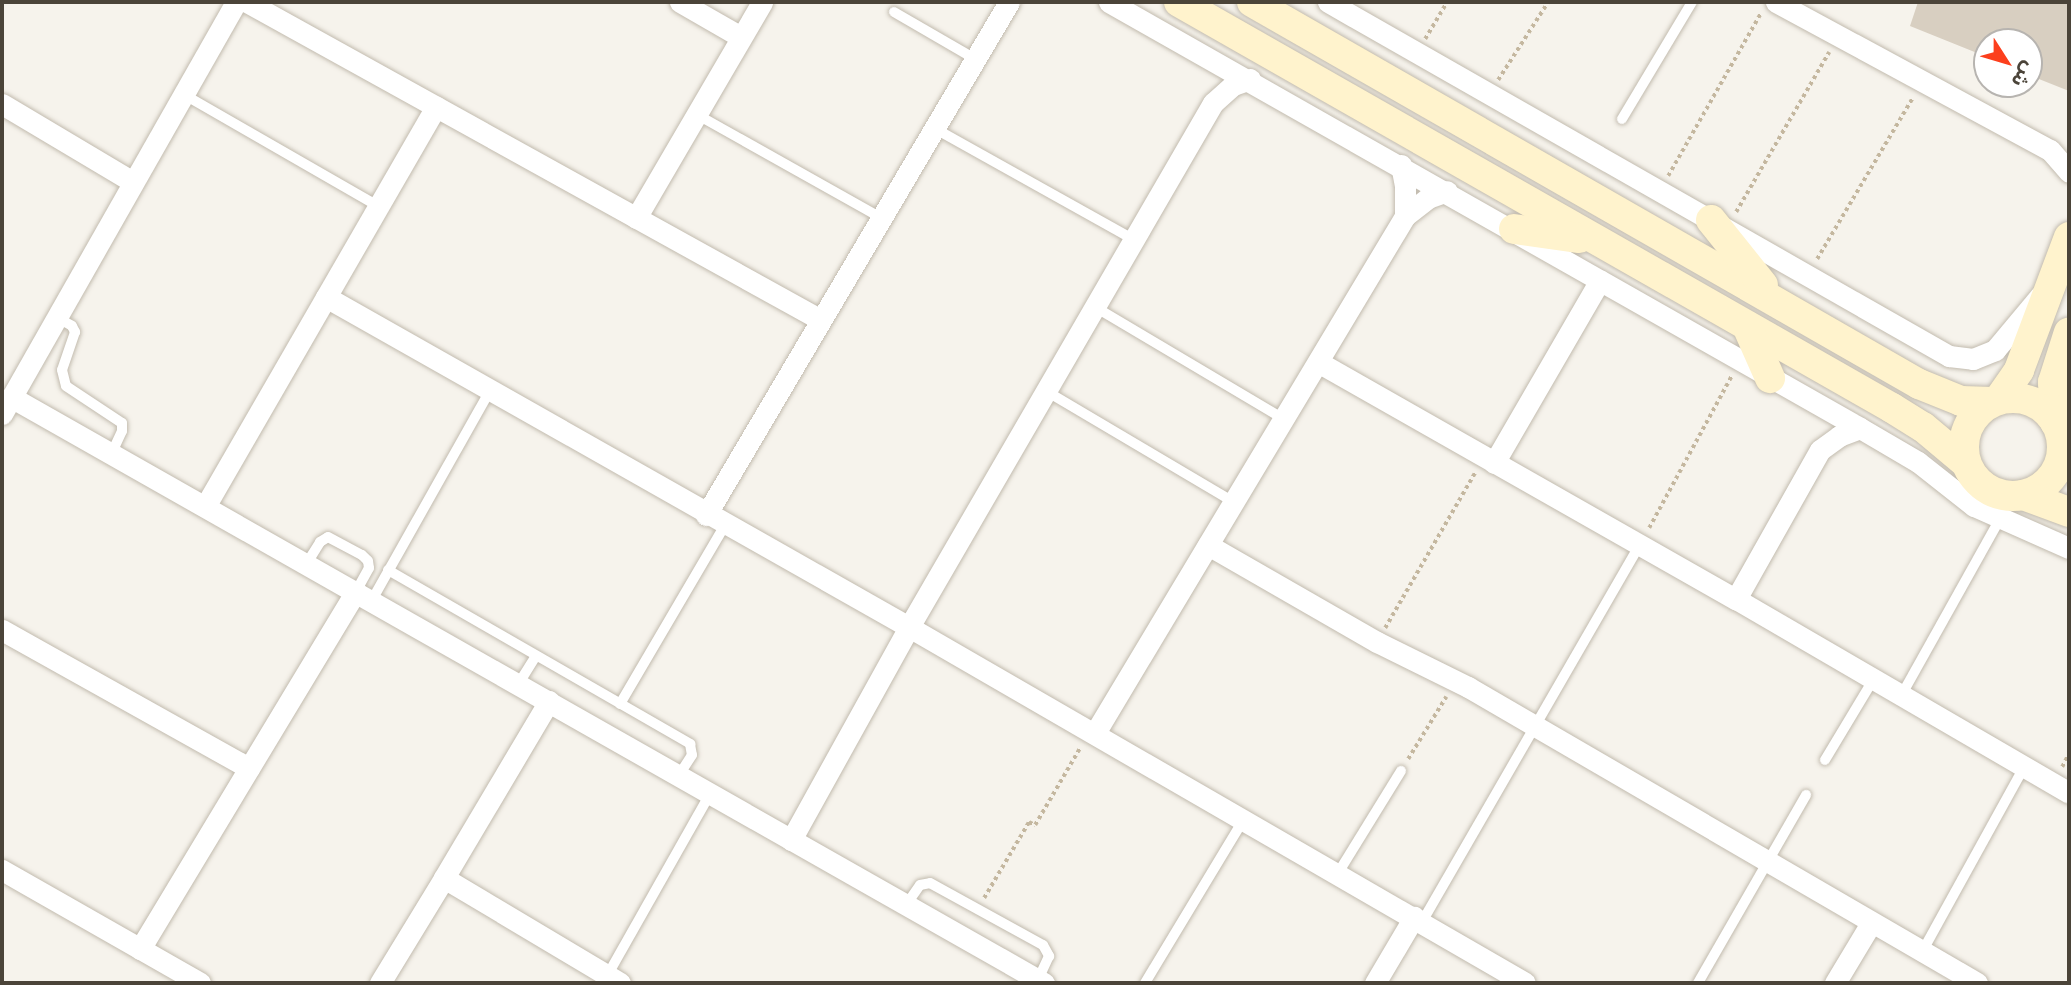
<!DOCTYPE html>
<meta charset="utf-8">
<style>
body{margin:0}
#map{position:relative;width:2071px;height:985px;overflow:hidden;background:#f6f3ec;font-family:"Nunito Sans","Noto Sans Arabic",sans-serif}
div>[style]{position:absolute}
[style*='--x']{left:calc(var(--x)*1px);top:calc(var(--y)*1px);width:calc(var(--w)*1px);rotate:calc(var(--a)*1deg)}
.building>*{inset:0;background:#d8cfc1}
.path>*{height:3.5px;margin-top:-1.75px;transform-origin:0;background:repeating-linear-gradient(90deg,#c4b79f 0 3.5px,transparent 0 7px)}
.roads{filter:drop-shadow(0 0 2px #c2bbae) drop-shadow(0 0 2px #c2bbae)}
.service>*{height:10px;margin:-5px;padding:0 5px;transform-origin:5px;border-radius:5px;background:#fff}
.minor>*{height:21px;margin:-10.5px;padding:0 10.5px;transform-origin:10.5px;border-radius:10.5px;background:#fff}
.secondary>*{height:30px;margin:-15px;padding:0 15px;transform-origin:15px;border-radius:15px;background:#fff3cd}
.secondary>.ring{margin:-15px;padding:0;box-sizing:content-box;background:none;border:30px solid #fff3cd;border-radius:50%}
span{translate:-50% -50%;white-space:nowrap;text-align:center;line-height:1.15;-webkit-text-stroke:6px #fff;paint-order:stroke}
.frame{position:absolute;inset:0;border:4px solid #4b4439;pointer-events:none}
.north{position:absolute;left:1973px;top:28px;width:70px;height:70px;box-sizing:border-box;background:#fff;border:2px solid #b7b4b0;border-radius:50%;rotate:127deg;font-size:19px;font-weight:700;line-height:28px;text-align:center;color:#4b4439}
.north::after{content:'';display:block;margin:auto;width:24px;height:32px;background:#fc3f1d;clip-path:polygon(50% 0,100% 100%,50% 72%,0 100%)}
</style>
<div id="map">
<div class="building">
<div style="clip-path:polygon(1918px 2px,2069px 2px,2069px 91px,2029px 75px,2029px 42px,1987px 42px,1987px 57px,1910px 26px)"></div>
</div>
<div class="path">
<div style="--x:1425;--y:39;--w:43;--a:-59.3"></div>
<div style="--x:1498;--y:80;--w:93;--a:-57.3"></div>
<div style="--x:1668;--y:176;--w:188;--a:-60.3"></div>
<div style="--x:1736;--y:212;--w:185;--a:-59.8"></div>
<div style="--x:1817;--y:259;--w:188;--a:-59.3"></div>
<div style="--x:1649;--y:528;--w:174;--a:-61.5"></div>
<div style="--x:1385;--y:628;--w:181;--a:-59.9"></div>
<div style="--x:1408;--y:759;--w:73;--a:-58.5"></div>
<div style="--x:2062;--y:767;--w:16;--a:-63"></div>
<div style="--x:984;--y:898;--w:88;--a:-59.4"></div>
<div style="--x:1029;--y:822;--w:7;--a:27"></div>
<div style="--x:1035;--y:825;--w:89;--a:-59.7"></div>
</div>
<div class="roads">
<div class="service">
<div style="--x:894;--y:12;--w:94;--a:30.1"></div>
<div style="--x:183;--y:94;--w:225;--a:29.9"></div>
<div style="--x:696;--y:114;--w:212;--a:29.3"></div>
<div style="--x:1622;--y:119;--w:136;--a:-59.1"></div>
<div style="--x:934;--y:128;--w:229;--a:29.2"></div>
<div style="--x:1095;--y:307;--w:220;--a:30.7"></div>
<div style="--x:56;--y:317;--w:18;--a:29"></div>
<div style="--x:72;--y:326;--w:7;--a:63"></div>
<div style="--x:75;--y:332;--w:40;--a:108.9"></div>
<div style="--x:62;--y:370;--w:16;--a:76"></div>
<div style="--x:66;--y:386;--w:67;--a:33.5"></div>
<div style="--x:122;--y:423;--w:8;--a:90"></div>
<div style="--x:122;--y:431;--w:23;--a:115"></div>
<div style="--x:1046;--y:391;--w:218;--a:30.6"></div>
<div style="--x:307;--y:563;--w:25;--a:-58"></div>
<div style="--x:320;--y:542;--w:9;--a:-32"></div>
<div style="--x:328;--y:537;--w:38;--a:28"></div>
<div style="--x:362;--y:555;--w:8;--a:45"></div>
<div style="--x:368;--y:561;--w:7;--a:82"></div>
<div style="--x:369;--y:568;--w:26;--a:119"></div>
<div style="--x:388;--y:570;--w:349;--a:29.9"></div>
<div style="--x:690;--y:744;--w:11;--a:80"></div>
<div style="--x:692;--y:755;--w:24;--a:123"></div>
<div style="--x:372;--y:600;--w:240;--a:-60.6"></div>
<div style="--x:519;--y:683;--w:32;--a:-58"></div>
<div style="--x:1901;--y:696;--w:203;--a:-60.8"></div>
<div style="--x:620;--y:704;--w:208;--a:-59.6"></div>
<div style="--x:1825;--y:760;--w:93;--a:-59"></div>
<div style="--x:1338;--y:873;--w:120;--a:-58.3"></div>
<div style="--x:906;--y:905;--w:24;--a:-55"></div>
<div style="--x:920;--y:885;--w:10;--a:-11"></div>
<div style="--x:930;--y:883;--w:129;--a:28.8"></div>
<div style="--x:1043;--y:945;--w:13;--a:61"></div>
<div style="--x:1049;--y:956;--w:26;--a:115"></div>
<div style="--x:1422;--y:922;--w:434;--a:-60"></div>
<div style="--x:1922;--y:952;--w:211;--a:-61.1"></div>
<div style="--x:607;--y:976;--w:209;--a:-60.5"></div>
<div style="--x:1145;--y:983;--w:192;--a:-58.9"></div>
<div style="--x:1698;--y:983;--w:217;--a:-60.1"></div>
</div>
<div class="minor">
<div style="--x:247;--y:2;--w:656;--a:28.99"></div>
<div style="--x:680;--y:2;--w:70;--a:29.8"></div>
<div style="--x:1109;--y:2;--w:863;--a:29.56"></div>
<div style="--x:1860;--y:428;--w:67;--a:30.4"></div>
<div style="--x:1918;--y:462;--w:71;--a:38.2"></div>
<div style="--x:1974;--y:506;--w:104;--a:23.9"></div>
<div style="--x:1328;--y:2;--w:715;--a:29.69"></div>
<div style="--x:1949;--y:356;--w:24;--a:7"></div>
<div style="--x:1973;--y:359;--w:24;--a:-22"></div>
<div style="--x:1995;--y:350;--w:70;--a:-50.2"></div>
<div style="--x:1776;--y:2;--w:311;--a:28.4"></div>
<div style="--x:2050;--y:150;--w:29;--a:49"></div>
<div style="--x:2;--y:104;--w:152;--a:30.8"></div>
<div style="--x:1401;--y:165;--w:20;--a:79"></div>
<div style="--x:1405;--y:185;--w:31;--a:90"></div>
<div style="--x:636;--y:218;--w:250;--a:-59.7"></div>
<div style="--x:326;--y:297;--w:670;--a:29.51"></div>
<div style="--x:909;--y:627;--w:711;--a:30.02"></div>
<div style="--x:1318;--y:362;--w:481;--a:29.6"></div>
<div style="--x:1736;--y:599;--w:385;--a:30.2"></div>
<div style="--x:11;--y:397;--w:1188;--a:29.57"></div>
<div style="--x:2;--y:414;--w:474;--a:-60.4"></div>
<div style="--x:1494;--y:463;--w:211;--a:-59.9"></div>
<div style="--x:206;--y:505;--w:460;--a:-60"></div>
<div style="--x:706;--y:515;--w:596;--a:-59.43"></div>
<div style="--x:1208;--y:545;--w:195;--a:29.9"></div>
<div style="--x:1377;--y:642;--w:102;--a:26.3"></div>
<div style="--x:1468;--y:687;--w:589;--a:30.18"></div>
<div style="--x:1736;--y:599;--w:171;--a:-60.6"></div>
<div style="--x:1820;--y:450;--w:24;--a:-36"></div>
<div style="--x:1839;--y:436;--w:22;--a:-21"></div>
<div style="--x:2;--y:630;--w:283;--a:29.2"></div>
<div style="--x:549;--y:701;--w:206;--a:120.7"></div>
<div style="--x:444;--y:878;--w:205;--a:30.8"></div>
<div style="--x:1095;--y:733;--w:603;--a:-59.05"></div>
<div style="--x:1405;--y:216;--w:29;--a:-38"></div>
<div style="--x:1428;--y:198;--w:20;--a:-20"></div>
<div style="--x:791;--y:840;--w:244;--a:-61"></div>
<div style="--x:909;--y:627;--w:606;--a:-59.88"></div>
<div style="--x:1213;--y:103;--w:27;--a:-42"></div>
<div style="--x:1233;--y:85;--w:18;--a:-19"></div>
<div style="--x:2;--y:870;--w:228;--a:29.7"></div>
<div style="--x:140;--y:949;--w:418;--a:-58.9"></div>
<div style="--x:380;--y:983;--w:123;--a:-58.6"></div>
<div style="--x:1375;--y:983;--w:77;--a:-59.4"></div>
<div style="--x:1835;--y:983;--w:70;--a:-59"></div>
</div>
<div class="secondary">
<div style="--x:1179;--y:2;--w:820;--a:29.66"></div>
<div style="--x:1892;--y:408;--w:36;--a:32"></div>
<div style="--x:1923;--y:427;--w:56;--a:39.9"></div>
<div style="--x:1252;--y:2;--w:769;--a:29.8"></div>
<div style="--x:1919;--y:384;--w:45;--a:22"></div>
<div style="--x:1961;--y:401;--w:31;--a:2"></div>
<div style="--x:1711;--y:220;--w:83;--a:51.3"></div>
<div style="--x:1514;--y:229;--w:66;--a:7.9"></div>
<div style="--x:1747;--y:326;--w:57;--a:66.1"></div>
<div class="ring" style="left:1964px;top:398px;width:68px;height:68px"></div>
<div style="--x:1999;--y:399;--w:35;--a:-55"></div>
<div style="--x:2019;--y:370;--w:142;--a:-69.4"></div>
<div style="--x:2055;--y:422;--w:40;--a:-92.9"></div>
<div style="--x:2053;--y:382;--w:52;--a:-72.3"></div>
<div style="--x:2023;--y:495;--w:49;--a:20.3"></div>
</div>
</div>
<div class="frame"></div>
<div class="north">ش</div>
</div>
